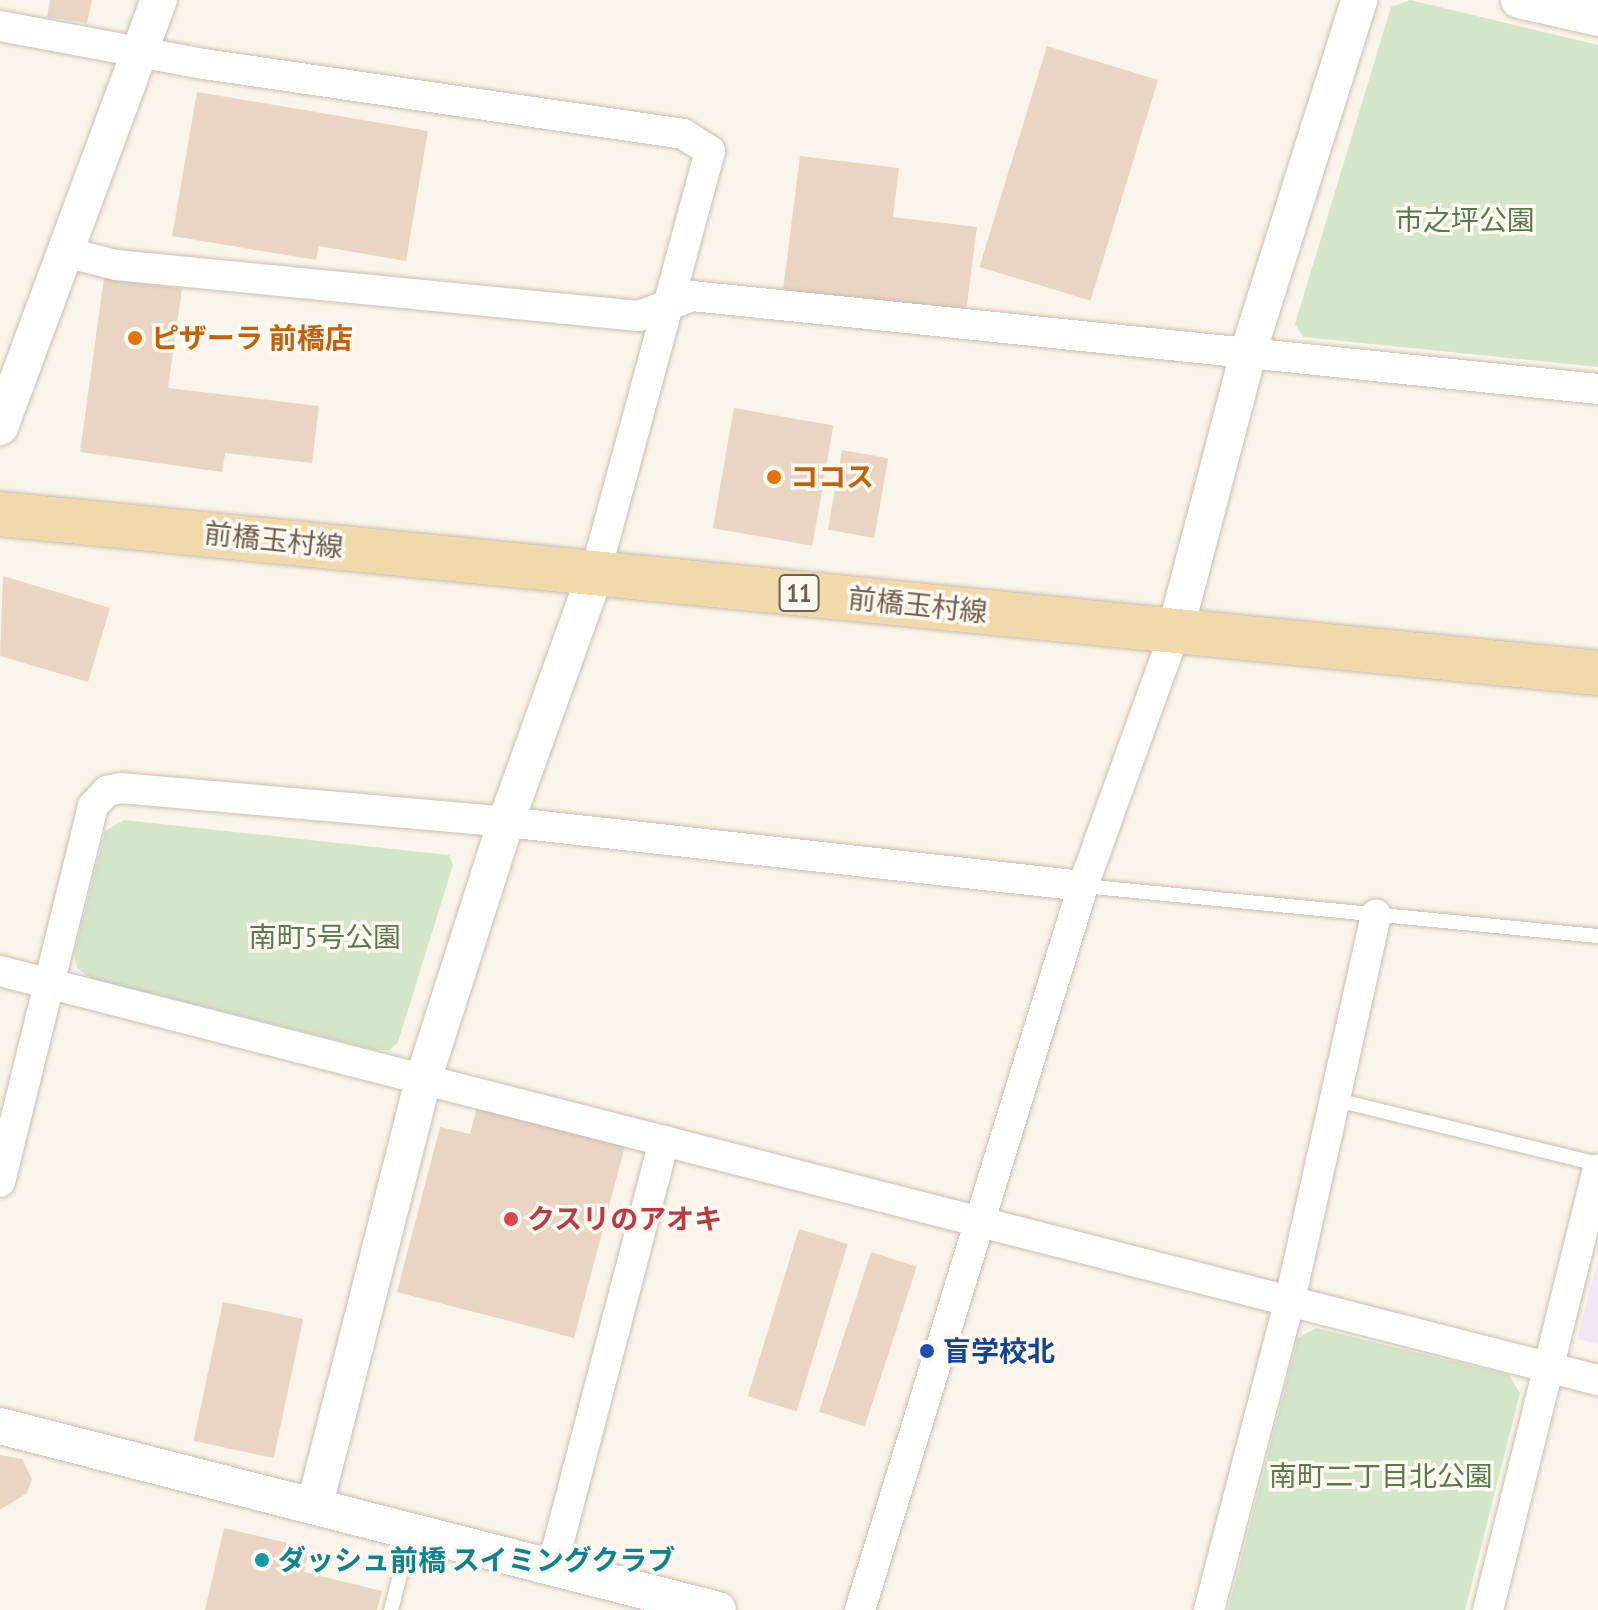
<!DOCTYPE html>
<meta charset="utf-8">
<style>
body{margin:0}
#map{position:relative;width:1598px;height:1610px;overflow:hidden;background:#faf5ea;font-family:"PT Sans Narrow","Noto Sans JP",sans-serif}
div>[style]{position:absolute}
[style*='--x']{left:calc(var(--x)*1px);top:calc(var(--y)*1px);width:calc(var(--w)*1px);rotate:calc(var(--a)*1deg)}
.education>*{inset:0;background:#f2e7f7}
.green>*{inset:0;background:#d4e6ca}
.building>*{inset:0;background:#ead5c3;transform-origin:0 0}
.roads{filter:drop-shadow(0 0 2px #cbbdb1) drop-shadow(0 0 2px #cbbdb1)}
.service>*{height:14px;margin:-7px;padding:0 7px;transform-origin:7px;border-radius:7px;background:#fff}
.minor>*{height:30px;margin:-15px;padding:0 15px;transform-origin:15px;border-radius:15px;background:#fff}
.tertiary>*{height:36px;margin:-18px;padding:0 18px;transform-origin:18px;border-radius:18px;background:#fff}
.primary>*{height:44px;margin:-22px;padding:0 22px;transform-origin:22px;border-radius:22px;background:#f0daab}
.dots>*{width:22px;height:22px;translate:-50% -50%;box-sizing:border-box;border:4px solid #fdf9f0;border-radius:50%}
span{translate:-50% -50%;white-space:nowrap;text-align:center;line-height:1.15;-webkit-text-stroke:7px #fdf9f0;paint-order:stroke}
.shield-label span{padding:2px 6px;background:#fdf9f0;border:2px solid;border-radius:6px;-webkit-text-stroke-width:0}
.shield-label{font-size:26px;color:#725e50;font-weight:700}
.park-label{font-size:28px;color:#587b4d}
.food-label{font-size:28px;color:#c56008;font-weight:700}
.left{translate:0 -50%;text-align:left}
.street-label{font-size:28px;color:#725e50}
.health-label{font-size:28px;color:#be3a42;font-weight:700}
.transit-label{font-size:28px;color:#164399;font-weight:700}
.culture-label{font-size:28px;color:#0d838f;font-weight:700}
</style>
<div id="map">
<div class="education">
<div style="clip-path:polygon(1598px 1260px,1598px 1344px,1577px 1339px)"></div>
</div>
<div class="green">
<div style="clip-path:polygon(1410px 0,1598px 45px,1598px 367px,1303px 337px,1295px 324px,1391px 7px)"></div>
<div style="clip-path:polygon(124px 820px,449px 855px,453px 865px,398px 1042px,390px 1050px,376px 1050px,90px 978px,77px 968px,74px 953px,105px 831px)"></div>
<div style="clip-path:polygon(1316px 1328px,1509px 1375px,1520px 1393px,1465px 1610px,1228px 1610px,1298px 1338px)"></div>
</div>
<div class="building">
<div style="clip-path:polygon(50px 0,92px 0,87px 23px,47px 17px)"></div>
<div style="left:1047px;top:46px;width:116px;height:231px;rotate:17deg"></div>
<div style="clip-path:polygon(197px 92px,428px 131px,406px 261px,319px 246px,316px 260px,172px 236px)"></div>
<div style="clip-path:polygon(800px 156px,899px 168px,893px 217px,977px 227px,966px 312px,783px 290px)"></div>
<div style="clip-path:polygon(104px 278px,182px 289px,168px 388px,319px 406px,312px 463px,225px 453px,222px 472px,80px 452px)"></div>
<div style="left:734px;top:408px;width:101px;height:122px;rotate:10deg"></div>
<div style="left:842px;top:450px;width:47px;height:81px;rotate:10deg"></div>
<div style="clip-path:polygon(3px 576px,110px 608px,88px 682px,0 656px)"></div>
<div style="clip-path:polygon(477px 1107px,625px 1146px,574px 1338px,397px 1292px,440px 1127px,470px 1134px)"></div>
<div style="left:799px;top:1229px;width:51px;height:175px;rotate:17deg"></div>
<div style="left:871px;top:1252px;width:48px;height:168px;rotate:18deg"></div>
<div style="left:223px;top:1302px;width:82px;height:142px;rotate:12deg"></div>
<div style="clip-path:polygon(0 1455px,22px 1459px,32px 1479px,27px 1493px,0 1510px)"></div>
<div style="clip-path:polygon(224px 1528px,309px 1548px,304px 1572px,382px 1591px,377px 1610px,205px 1610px)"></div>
</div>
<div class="roads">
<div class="service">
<div style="--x:1083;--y:886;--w:517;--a:5.55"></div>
<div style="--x:1337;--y:1100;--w:269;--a:13.8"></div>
<div style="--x:391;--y:1610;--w:80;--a:-75.4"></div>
</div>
<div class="minor">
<div style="--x:0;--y:26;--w:208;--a:10.6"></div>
<div style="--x:204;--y:64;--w:484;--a:8.3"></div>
<div style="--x:683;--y:134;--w:32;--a:32"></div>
<div style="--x:710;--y:151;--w:436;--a:105.2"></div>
<div style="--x:64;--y:252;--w:54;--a:14"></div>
<div style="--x:116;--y:265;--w:525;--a:5.57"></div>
<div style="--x:639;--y:316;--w:57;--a:-20.7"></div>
<div style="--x:692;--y:296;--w:911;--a:5.86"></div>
<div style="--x:0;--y:971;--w:1650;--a:14.36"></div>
<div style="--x:0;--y:1182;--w:387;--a:-76.1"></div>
<div style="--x:93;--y:806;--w:21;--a:-47"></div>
<div style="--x:107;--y:791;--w:14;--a:-12"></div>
<div style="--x:121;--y:788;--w:386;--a:5"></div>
<div style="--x:506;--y:822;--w:581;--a:6.33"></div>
<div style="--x:552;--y:1568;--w:442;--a:-75.3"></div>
<div style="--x:860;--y:1610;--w:758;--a:-72.88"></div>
<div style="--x:1083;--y:886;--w:270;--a:-70.1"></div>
<div style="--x:1209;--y:1610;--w:320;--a:-75.4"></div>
<div style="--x:1290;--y:1300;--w:395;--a:-77.4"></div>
<div style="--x:1488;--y:1610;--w:454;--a:-76"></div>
</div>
<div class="tertiary">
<div style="--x:1519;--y:0;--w:81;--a:12.8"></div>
<div style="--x:0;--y:427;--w:456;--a:-69.6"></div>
<div style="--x:1175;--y:632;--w:288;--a:-75.3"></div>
<div style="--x:1248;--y:353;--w:370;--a:-72.5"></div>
<div style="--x:0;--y:1426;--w:741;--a:14.37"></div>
<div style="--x:315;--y:1504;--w:441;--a:-75.7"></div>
<div style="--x:424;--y:1077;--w:268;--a:-72.2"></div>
<div style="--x:506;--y:822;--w:266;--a:-70.2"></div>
</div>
<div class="primary">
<div style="--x:0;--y:514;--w:1606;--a:5.68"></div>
</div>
</div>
<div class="dots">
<div style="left:135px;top:338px;background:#e8710a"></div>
<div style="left:774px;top:477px;background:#e8710a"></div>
<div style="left:511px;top:1219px;background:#e0444e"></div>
<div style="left:927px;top:1351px;background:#1a4fb4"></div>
<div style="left:262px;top:1560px;background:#0f9aa8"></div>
</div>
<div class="shield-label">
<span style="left:799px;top:593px">11</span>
</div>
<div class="park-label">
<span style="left:1465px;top:220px">市之坪公園</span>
<span style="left:325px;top:937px">南町5号公園</span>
<span style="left:1381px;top:1476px">南町二丁目北公園</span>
</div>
<div class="food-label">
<span class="left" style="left:151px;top:338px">ピザーラ 前橋店</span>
<span class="left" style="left:790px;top:477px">ココス</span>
</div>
<div class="street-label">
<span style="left:274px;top:540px;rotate:6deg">前橋玉村線</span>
<span style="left:918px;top:605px;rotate:6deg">前橋玉村線</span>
</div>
<div class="health-label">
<span class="left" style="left:527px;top:1219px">クスリのアオキ</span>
</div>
<div class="transit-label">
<span class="left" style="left:943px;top:1351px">盲学校北</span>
</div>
<div class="culture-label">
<span class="left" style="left:278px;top:1560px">ダッシュ前橋 スイミングクラブ</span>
</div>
</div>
